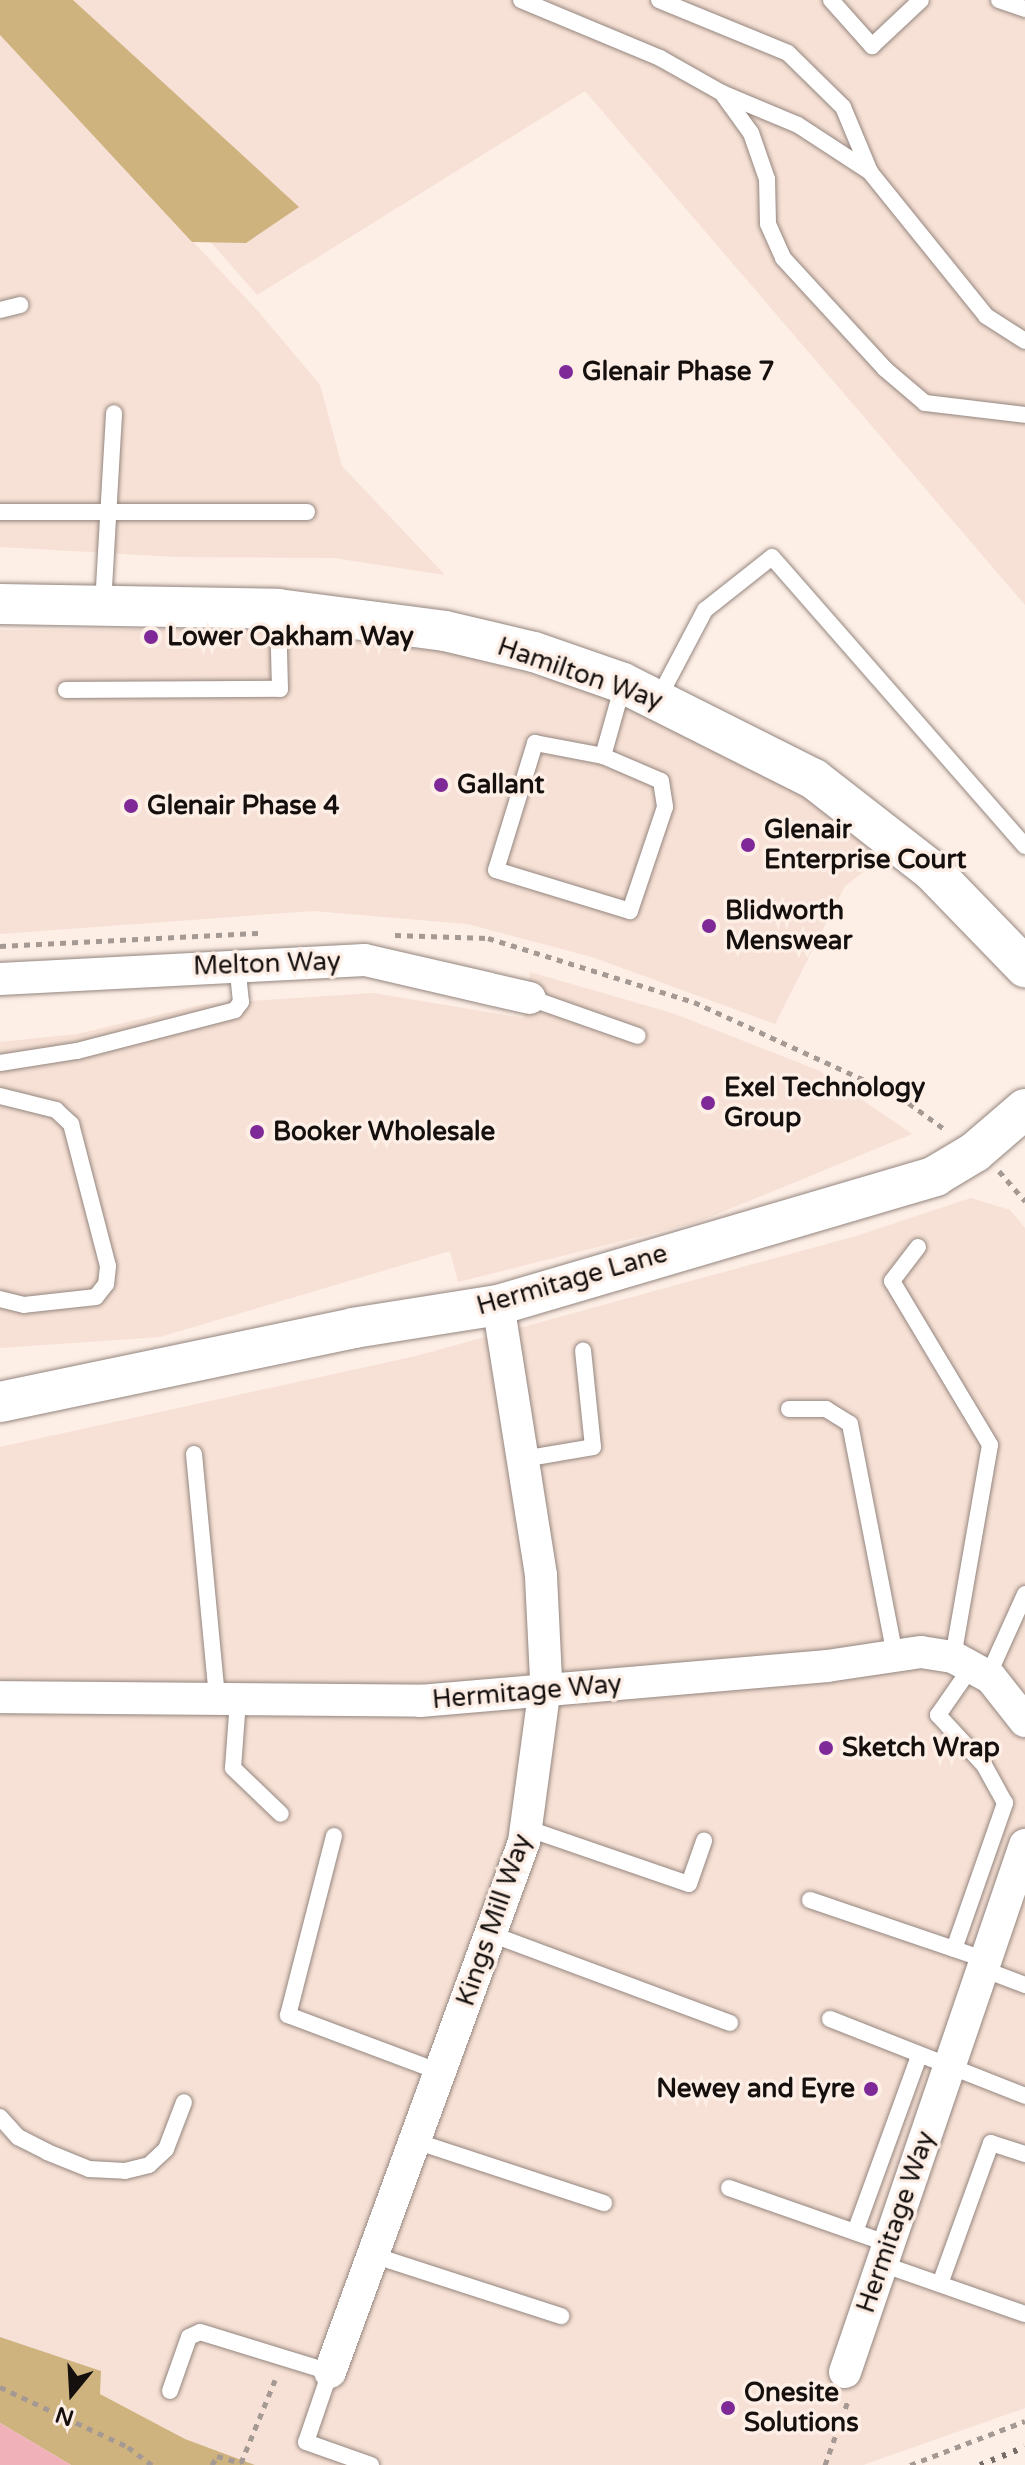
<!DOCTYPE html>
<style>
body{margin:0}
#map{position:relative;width:1025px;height:2465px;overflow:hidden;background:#fdeee6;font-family:"Varela Round",sans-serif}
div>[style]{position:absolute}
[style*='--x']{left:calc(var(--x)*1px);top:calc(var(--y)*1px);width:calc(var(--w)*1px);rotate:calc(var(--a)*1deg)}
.built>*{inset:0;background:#f7e0d5}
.forest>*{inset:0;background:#ceb37f}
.water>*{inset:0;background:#f1b1b8}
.path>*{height:5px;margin-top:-2.5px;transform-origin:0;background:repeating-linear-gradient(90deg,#a49993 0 6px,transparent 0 12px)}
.roads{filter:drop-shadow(0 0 2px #94867f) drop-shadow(0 0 2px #94867f)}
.service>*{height:16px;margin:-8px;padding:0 8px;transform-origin:8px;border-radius:8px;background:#fff}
.minor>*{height:32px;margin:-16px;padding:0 16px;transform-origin:16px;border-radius:16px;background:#fff}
.tertiary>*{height:40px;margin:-20px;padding:0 20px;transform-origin:20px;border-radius:20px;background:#fff}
.rail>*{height:6px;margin-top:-3px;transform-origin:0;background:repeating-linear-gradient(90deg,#766d68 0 4px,transparent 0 12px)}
.dots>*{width:22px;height:22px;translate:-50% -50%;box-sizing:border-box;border:4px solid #fdeee6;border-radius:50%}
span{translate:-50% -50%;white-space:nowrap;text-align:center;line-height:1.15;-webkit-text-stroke:7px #fdeee6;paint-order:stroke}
.poi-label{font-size:26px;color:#15100e;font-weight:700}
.left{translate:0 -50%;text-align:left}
.right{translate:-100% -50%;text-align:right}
.street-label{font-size:26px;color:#15100e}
.north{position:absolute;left:32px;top:2353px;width:80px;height:80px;-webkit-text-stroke:6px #fdeee6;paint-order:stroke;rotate:198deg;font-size:22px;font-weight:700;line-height:32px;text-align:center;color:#15100e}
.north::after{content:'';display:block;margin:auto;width:28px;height:36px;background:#15100e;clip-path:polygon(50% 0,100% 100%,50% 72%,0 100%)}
</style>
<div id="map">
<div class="built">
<div style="clip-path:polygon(0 0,1025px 0,1025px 605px,585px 91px,257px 295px)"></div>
<div style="clip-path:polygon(0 35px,257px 310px,320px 385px,342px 466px,445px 575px,334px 558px,178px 557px,0 547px)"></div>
<div style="clip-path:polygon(232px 629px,449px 652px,586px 690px,766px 769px,838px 820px,879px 860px,845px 886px,775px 1024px,592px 957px,467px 924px,313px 911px,0 934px,0 630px)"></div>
<div style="clip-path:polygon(530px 972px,672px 1013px,820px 1071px,912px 1134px,698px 1222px,458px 1282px,450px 1251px,160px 1337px,0 1348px,0 1042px,77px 1034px,205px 1004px,373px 993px,524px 1018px)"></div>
<div style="clip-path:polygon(971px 1198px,1010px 1210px,1025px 1228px,1025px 2408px,863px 2465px,255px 2465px,185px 2439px,100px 2394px,100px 2371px,0 2337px,0 1447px,416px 1356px,856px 1236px)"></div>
</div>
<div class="forest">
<div style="clip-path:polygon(0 0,73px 0,299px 207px,246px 243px,192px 242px,0 35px)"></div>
<div style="clip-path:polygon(0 2337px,101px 2371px,100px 2394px,185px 2439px,255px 2465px,71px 2465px,0 2423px)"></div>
</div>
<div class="water">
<div style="clip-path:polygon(0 2423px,71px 2465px,0 2465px)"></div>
</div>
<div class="path">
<div style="--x:395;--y:935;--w:93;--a:1.8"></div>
<div style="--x:488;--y:938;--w:216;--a:17.3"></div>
<div style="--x:694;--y:1002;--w:226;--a:24.6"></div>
<div style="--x:899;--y:1096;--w:59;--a:36.1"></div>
<div style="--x:0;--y:946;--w:261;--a:-2.9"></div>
<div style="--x:999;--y:1171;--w:40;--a:49"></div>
<div style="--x:0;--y:2387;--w:141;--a:25.1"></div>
<div style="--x:128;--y:2447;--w:30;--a:37"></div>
<div style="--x:212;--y:2465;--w:10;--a:-61"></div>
<div style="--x:217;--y:2456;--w:25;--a:16"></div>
<div style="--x:241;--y:2463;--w:90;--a:-67.7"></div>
<div style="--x:825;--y:2465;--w:71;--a:-70.3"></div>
<div style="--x:910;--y:2465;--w:123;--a:-20.9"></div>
</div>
<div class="roads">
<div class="service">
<div style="--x:521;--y:0;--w:151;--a:22.6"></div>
<div style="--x:660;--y:58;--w:71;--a:29.4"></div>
<div style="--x:722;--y:93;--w:49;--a:54.1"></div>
<div style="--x:751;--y:133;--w:49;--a:70.8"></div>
<div style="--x:767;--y:179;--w:45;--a:88.7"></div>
<div style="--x:768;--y:224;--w:37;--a:66"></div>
<div style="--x:783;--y:258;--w:151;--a:47.4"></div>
<div style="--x:885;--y:369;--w:52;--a:40.4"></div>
<div style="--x:925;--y:403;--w:101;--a:6.8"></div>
<div style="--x:659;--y:0;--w:139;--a:22.3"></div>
<div style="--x:788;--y:53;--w:77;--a:44.5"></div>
<div style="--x:843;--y:107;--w:70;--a:67.4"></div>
<div style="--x:870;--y:172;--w:185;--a:51.1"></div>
<div style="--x:986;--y:316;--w:46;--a:32.7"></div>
<div style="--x:831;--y:0;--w:62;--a:48.3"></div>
<div style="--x:872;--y:46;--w:67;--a:-43.2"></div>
<div style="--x:999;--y:0;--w:28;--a:19"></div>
<div style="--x:724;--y:94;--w:80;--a:22.7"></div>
<div style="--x:798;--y:125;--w:86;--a:33.1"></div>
<div style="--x:0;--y:310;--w:21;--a:-14"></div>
<div style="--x:0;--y:512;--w:307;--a:0"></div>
<div style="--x:103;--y:605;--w:192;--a:-86.7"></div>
<div style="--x:66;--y:690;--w:214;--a:-0.3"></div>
<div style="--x:280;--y:689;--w:78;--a:-91.5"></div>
<div style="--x:658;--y:699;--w:101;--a:-62.2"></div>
<div style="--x:705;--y:610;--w:85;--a:-38.3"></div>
<div style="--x:772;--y:557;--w:384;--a:48.8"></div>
<div style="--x:535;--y:743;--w:69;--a:10.8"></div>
<div style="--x:603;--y:756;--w:63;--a:23.3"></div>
<div style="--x:661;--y:781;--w:26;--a:81"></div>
<div style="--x:665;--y:807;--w:110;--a:108.6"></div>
<div style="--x:630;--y:911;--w:140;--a:-163"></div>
<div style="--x:496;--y:870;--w:133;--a:-72.9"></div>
<div style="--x:603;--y:756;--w:74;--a:-74.3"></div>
<div style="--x:530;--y:998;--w:114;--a:19.4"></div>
<div style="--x:0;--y:1063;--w:78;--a:-8.9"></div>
<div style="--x:77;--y:1051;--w:163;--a:-14.5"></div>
<div style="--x:235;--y:1010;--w:10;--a:-53"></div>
<div style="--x:241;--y:1002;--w:39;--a:-96"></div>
<div style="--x:0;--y:1096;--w:58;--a:14"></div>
<div style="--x:56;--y:1110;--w:21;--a:43"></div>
<div style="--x:71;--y:1124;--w:147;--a:75.4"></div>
<div style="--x:108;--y:1266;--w:18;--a:96"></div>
<div style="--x:106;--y:1284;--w:16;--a:128"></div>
<div style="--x:96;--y:1297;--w:72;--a:173.7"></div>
<div style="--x:24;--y:1305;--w:25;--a:-166"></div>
<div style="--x:918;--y:1247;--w:43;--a:127.4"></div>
<div style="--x:892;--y:1281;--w:191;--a:59.1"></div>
<div style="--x:990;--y:1445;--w:215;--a:99.9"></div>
<div style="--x:789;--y:1409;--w:37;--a:0"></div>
<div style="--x:826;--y:1409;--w:28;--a:32"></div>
<div style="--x:850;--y:1424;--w:236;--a:79"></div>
<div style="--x:194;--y:1454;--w:246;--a:84.6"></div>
<div style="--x:523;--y:1459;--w:71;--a:-9.7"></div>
<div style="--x:593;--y:1447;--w:97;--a:-95.9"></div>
<div style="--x:988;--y:1676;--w:90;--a:-65.7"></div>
<div style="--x:238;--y:1700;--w:68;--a:94.2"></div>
<div style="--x:233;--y:1768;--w:66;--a:43.8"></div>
<div style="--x:526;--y:1828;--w:172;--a:19"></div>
<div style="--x:689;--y:1884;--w:46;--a:-70.8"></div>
<div style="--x:334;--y:1836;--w:185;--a:104.4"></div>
<div style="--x:288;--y:2015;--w:162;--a:20.6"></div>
<div style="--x:810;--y:1900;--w:186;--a:18.8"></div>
<div style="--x:491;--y:1934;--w:255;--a:20.4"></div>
<div style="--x:954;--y:1949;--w:155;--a:-70.7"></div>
<div style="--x:1005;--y:1803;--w:43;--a:-118.9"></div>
<div style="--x:984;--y:1765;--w:68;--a:-132.6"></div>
<div style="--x:938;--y:1715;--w:60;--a:-55.2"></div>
<div style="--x:983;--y:1969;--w:45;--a:20.9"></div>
<div style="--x:830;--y:2019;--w:210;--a:21.5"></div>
<div style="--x:0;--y:2117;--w:27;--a:48"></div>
<div style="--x:18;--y:2137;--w:33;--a:27"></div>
<div style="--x:47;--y:2152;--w:45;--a:22"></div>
<div style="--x:89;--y:2169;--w:36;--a:3"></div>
<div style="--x:125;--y:2171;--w:25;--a:-14"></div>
<div style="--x:149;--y:2165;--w:23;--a:-43"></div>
<div style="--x:166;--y:2149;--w:50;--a:-69"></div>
<div style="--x:415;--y:2141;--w:199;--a:18.2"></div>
<div style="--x:729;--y:2188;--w:170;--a:19.3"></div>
<div style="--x:855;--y:2232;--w:187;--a:-70"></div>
<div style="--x:373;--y:2255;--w:198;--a:18"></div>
<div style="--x:882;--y:2264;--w:151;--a:19.3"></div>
<div style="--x:940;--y:2284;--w:150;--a:-70.1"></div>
<div style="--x:991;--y:2143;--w:36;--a:18"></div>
<div style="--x:170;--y:2391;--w:57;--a:-70.6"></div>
<div style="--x:189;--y:2337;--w:12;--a:-24"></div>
<div style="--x:200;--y:2332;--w:136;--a:17.1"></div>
<div style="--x:330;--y:2372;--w:74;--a:108.9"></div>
<div style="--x:306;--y:2442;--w:69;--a:19.5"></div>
</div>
<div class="minor">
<div style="--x:0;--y:979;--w:365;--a:-3"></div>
<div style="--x:365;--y:960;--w:169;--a:13"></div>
<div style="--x:0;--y:1697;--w:420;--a:0.5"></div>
<div style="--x:420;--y:1701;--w:409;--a:-4.9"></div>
<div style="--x:827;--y:1666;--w:95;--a:-8.5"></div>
<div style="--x:921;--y:1652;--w:32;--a:9"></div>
<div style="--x:953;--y:1657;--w:43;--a:28.9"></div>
<div style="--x:991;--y:1678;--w:55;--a:51.7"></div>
<div style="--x:330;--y:2372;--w:564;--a:-69.9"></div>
<div style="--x:524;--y:1842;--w:164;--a:-82.3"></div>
<div style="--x:546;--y:1679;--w:104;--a:-92.8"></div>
<div style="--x:541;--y:1575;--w:273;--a:-99"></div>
<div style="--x:845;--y:2372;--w:557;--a:-71.14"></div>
</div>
<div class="tertiary">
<div style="--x:0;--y:604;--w:278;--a:1"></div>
<div style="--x:278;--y:609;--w:168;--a:7.5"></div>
<div style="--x:445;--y:631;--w:91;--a:13.3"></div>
<div style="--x:534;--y:652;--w:94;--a:19.2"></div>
<div style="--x:623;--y:683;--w:214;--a:26.7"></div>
<div style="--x:814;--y:779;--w:150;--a:37.9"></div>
<div style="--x:932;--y:871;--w:134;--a:45.9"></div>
<div style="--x:0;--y:1402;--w:361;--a:-11.8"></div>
<div style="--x:353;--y:1328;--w:147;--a:-9"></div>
<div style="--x:498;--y:1305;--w:456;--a:-16.4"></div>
<div style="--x:935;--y:1176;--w:47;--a:-31"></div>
<div style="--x:975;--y:1152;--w:66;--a:-40.7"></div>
</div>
</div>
<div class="rail">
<div style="--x:980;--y:2465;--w:48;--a:-21.8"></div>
</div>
<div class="dots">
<div style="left:566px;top:372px;background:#7e2997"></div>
<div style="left:151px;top:637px;background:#7e2997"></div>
<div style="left:441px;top:785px;background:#7e2997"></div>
<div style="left:131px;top:806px;background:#7e2997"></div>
<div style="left:748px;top:845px;background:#7e2997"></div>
<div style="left:709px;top:926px;background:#7e2997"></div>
<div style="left:708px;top:1103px;background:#7e2997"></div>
<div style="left:257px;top:1132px;background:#7e2997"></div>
<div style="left:826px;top:1748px;background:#7e2997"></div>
<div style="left:871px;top:2089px;background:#7e2997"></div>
<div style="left:728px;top:2408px;background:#7e2997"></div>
</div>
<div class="poi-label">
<span class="left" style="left:582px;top:372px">Glenair Phase 7</span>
<span class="left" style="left:167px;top:637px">Lower Oakham Way</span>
<span class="left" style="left:457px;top:785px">Gallant</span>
<span class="left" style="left:147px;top:806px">Glenair Phase 4</span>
<span class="left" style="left:764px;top:845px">Glenair<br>Enterprise Court</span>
<span class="left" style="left:725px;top:926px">Blidworth<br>Menswear</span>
<span class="left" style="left:724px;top:1103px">Exel Technology<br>Group</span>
<span class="left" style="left:273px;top:1132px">Booker Wholesale</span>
<span class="left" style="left:842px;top:1748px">Sketch Wrap</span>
<span class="right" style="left:855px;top:2089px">Newey and Eyre</span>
<span class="left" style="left:744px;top:2408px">Onesite<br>Solutions</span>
</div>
<div class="street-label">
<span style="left:580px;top:674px;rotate:19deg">Hamilton Way</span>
<span style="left:267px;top:964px;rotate:-2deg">Melton Way</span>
<span style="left:572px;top:1280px;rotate:-16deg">Hermitage Lane</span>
<span style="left:527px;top:1692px;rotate:-5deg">Hermitage Way</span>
<span style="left:494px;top:1920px;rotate:-71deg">Kings Mill Way</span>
<span style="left:896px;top:2222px;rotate:-71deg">Hermitage Way</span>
</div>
<div class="north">N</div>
</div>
